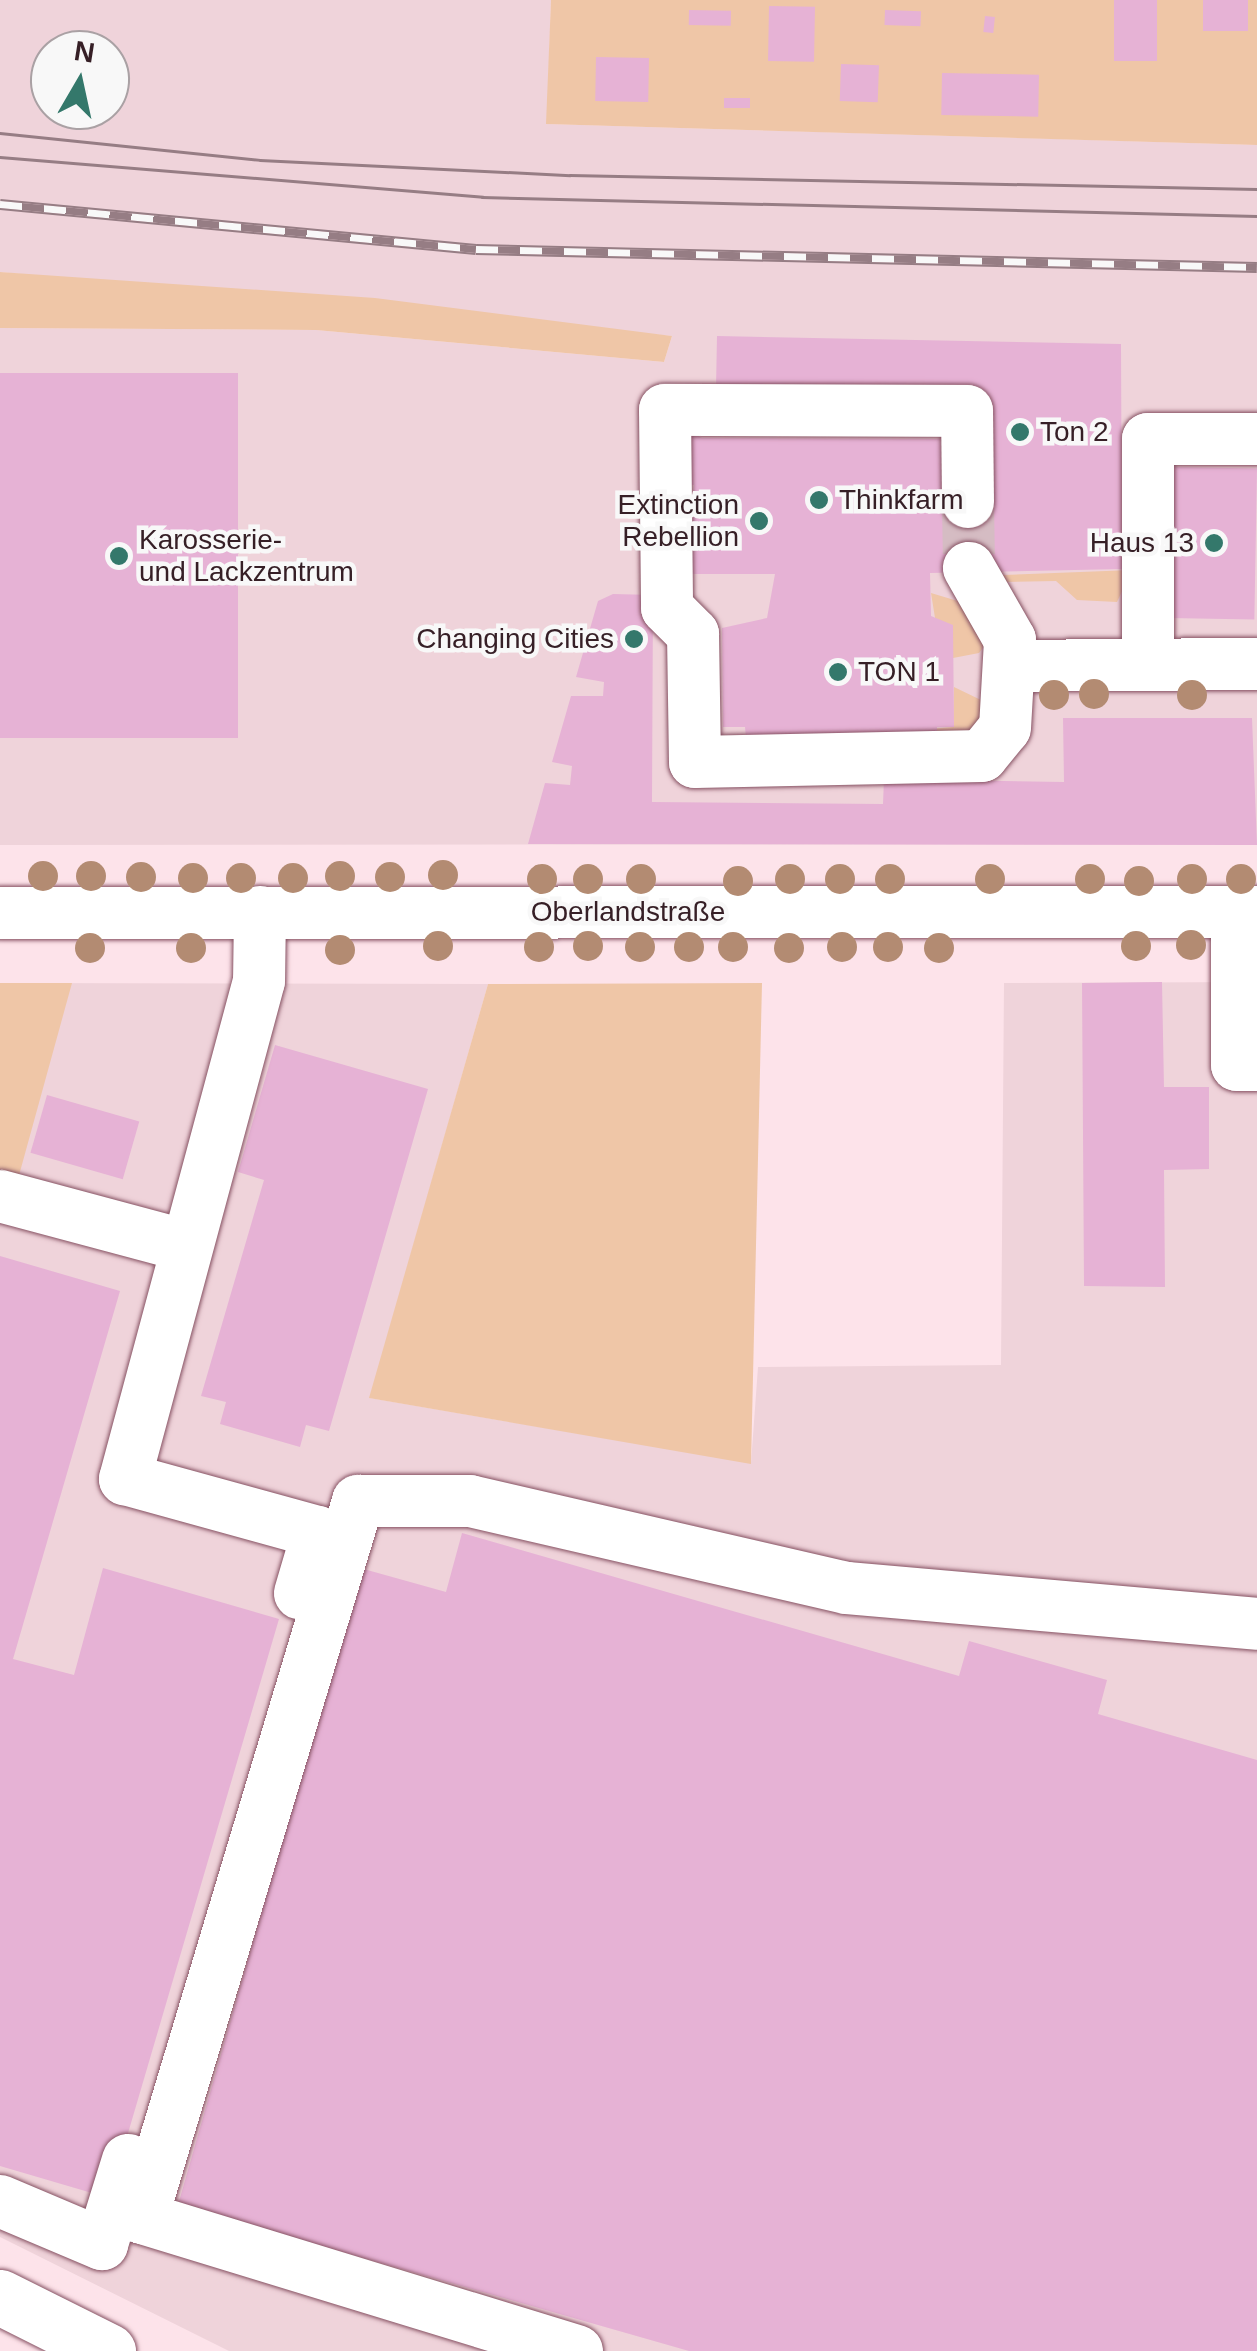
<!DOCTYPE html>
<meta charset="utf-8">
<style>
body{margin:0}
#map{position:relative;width:1257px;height:2351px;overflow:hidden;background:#fde3ea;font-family:Arial,sans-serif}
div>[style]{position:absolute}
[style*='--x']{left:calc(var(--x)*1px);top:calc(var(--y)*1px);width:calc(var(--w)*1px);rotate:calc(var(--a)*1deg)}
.built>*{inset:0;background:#efd3da}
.green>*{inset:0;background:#efc6a7}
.building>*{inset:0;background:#e6b2d5;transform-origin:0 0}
.minor-tunnel>*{height:52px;margin-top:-26px;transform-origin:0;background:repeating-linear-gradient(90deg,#d5bcc3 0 52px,transparent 0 78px)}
.roads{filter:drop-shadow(0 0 2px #865162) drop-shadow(0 0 2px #865162)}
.minor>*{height:52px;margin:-26px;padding:0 26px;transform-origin:26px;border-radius:26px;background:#fff}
.highway>*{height:55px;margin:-27.5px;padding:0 27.5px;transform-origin:27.5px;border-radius:27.5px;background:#fff}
.tram>*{height:2.5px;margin:-1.25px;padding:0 1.25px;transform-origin:1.25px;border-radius:1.25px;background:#967d84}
.rail>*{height:11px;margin-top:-5.5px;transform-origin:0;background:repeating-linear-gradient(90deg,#f8f8f8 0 22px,#967d84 0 44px);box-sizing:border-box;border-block:2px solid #967d84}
.trees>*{width:30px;height:30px;margin:-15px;border-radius:50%;background:#b38b72}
.dots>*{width:28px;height:28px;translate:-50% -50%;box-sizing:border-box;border:5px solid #f8f8f8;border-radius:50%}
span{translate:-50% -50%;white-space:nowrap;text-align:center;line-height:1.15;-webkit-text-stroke:9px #f8f8f8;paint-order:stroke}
.poi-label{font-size:28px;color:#361f26}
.left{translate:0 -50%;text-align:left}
.right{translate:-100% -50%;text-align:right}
.street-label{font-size:28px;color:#361f26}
.north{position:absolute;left:30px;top:30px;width:100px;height:100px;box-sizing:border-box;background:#f8f8f8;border:2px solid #aaa1a4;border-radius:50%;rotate:9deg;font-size:28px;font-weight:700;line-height:40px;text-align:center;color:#361f26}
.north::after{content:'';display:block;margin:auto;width:35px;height:45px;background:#34786b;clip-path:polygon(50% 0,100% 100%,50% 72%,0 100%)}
</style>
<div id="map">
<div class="built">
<div style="clip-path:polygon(evenodd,0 0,551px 0,547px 124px,1257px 145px,1257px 844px,0 845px,0 328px,316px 330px,664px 362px,672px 336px,0 272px,0 0,50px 50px,110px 50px,110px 110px,50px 110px,50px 50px)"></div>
<div style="clip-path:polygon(1257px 982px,1257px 2351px,229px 2351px,0 2237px,0 983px,488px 984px,370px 1398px,751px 1463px,758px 1367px,1001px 1365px,1004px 983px)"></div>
</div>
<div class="green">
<div style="clip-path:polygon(551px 0,1257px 0,1257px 145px,546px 124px)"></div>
<div style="clip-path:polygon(0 272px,375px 298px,672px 336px,664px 362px,316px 330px,0 328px)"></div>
<div style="clip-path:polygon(1132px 570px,1117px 602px,1077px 600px,1056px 581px,1003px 582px,1003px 575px)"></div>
<div style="clip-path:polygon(931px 593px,961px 602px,985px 645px,979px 653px,953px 658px,953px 625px,936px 624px)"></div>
<div style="clip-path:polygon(954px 687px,983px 701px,980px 739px,849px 736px,953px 727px)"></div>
<div style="clip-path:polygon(0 983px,72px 983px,18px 1179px,0 1175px)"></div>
<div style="clip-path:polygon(762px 983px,751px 1464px,369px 1398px,488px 984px)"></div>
</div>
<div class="building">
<div style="left:1114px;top:0;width:43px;height:61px"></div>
<div style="left:1203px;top:0;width:45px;height:31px"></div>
<div style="left:769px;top:6px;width:46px;height:55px;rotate:1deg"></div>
<div style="left:689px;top:10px;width:42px;height:15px;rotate:1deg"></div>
<div style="left:885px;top:10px;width:36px;height:15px;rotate:2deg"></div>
<div style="left:985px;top:16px;width:10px;height:16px;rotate:6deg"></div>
<div style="left:596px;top:57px;width:53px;height:44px;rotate:1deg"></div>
<div style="left:841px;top:64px;width:38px;height:37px;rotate:2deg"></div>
<div style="left:942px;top:73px;width:97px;height:42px;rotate:1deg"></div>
<div style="left:724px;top:98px;width:26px;height:10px"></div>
<div style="clip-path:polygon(717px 336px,1121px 344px,1122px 569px,930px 573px,931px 616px,953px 625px,954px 727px,937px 727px,937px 735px,746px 737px,745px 727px,723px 727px,722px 628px,767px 618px,775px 574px,686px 574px,694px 485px,673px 484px,688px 430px,702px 438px,940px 439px,940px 429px,943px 516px,953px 517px,983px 394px,716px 388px)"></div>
<div style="left:238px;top:373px;width:365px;height:238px;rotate:90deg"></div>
<div style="left:1171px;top:467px;width:86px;height:151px;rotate:1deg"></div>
<div style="clip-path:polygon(613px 594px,653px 595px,652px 802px,883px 804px,884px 779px,1064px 782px,1063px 718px,1252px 718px,1257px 845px,528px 844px,545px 783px,570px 785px,572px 766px,552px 762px,571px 696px,603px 696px,604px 682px,576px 677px,598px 601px)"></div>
<div style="clip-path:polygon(1162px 982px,1164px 1087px,1209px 1087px,1209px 1169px,1164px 1170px,1165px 1287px,1084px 1286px,1082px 983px)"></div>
<div style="clip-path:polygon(275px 1045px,428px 1089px,329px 1431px,306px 1425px,300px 1447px,220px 1424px,226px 1402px,201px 1396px,264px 1180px,238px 1172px)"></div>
<div style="left:47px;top:1095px;width:96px;height:60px;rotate:16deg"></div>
<div style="clip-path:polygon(0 1256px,120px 1291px,13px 1659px,74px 1675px,103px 1568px,279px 1619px,109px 2198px,0 2166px)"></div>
<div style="clip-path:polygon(462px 1533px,959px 1676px,969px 1641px,1107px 1680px,1098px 1714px,1257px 1760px,1257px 2351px,689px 2351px,178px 2205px,360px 1568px,446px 1592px)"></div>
</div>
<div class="minor-tunnel">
<div style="--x:968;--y:502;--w:66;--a:89.1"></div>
</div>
<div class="roads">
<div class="minor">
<div style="--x:968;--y:502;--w:91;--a:-90.6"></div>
<div style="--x:967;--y:411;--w:302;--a:-179.8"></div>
<div style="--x:665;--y:410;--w:198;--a:89.4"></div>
<div style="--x:667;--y:608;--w:37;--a:45"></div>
<div style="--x:693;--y:634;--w:128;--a:89.1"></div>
<div style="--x:695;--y:762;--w:287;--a:-1.2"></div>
<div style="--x:982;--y:756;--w:36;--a:-51"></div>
<div style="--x:1005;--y:728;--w:88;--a:-86.7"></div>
<div style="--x:1010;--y:640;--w:83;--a:-119.7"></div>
<div style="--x:1148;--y:664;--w:225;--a:-90"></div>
<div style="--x:1148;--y:439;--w:109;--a:0"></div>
<div style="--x:1010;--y:666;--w:247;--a:-0.5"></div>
<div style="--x:260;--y:912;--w:69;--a:90.8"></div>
<div style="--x:259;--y:981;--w:516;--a:105.06"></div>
<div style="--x:125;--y:1479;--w:200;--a:15.4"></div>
<div style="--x:318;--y:1532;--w:64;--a:106.4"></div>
<div style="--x:1237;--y:912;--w:153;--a:90"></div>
<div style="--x:1237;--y:1065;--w:20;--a:0"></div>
<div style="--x:0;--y:913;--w:1257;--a:-0.05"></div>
<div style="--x:0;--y:1196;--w:193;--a:15"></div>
<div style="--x:0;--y:2201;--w:111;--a:22.9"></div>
<div style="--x:102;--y:2244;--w:88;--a:-72.8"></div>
<div style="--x:577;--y:2351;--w:455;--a:-163"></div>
<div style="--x:142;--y:2218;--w:749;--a:-73.23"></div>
<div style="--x:358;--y:1501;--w:112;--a:0"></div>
<div style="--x:470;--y:1501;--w:387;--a:13"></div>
<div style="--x:847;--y:1588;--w:412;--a:5"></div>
</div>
<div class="highway">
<div style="--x:0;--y:2297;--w:121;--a:26.6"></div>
</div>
</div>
<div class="tram">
<div style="--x:0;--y:133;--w:261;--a:5.9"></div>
<div style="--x:260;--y:160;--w:310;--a:2.8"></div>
<div style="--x:570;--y:175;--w:687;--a:1.17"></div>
<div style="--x:0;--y:157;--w:484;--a:4.7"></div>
<div style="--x:482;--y:197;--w:775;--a:1.4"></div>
</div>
<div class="rail">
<div style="--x:0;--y:204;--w:478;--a:5.4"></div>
<div style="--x:476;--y:249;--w:781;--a:1.32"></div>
</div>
<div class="trees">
<div style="left:1094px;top:694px"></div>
<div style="left:1054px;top:695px"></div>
<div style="left:1192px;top:695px"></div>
<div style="left:443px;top:875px"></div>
<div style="left:43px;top:876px"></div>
<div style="left:91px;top:876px"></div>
<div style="left:340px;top:876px"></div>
<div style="left:141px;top:877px"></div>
<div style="left:390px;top:877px"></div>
<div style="left:193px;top:878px"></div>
<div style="left:241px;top:878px"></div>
<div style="left:293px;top:878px"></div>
<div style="left:542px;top:879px"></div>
<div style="left:588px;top:879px"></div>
<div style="left:641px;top:879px"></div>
<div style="left:790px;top:879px"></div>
<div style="left:840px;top:879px"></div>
<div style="left:890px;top:879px"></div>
<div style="left:990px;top:879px"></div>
<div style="left:1090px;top:879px"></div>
<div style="left:1192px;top:879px"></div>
<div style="left:1241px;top:879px"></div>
<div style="left:738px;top:881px"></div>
<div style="left:1139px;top:881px"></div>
<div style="left:1191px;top:945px"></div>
<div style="left:438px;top:946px"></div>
<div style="left:588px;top:946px"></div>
<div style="left:1136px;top:946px"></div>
<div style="left:539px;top:947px"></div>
<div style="left:640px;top:947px"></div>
<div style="left:689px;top:947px"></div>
<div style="left:733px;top:947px"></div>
<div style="left:842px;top:947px"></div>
<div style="left:888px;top:947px"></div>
<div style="left:90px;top:948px"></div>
<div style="left:191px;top:948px"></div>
<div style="left:789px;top:948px"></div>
<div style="left:939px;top:948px"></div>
<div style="left:340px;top:950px"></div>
</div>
<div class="dots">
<div style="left:1020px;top:432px;background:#34786b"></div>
<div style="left:819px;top:500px;background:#34786b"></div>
<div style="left:759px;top:521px;background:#34786b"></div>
<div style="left:1214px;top:543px;background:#34786b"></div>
<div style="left:119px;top:556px;background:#34786b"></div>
<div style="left:634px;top:639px;background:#34786b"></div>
<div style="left:838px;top:672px;background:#34786b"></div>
</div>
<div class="poi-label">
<span class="left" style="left:1040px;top:432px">Ton 2</span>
<span class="left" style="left:839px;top:500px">Thinkfarm</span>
<span class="right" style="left:739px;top:521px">Extinction<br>Rebellion</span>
<span class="left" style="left:139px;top:556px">Karosserie-<br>und Lackzentrum</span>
<span class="right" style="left:1194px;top:543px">Haus 13</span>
<span class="right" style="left:614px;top:639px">Changing Cities</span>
<span class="left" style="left:858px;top:672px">TON 1</span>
</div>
<div class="street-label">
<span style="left:628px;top:912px">Oberlandstraße</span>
</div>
<div class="north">N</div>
</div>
